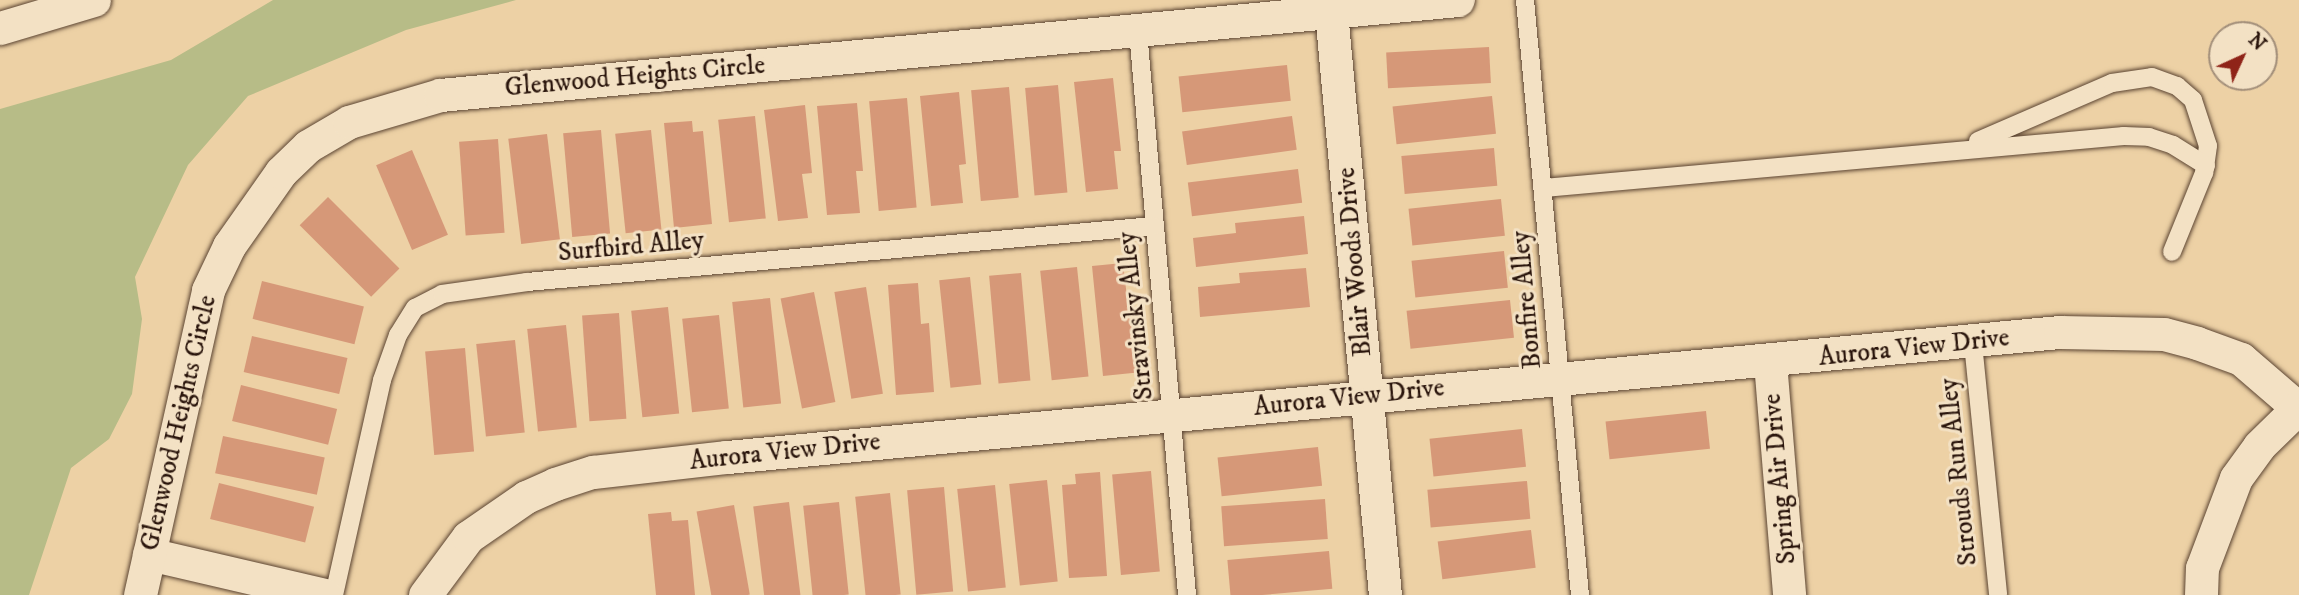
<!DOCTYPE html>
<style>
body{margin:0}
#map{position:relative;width:2299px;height:595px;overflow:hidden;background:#edd1a5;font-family:"IM FELL DW Pica",serif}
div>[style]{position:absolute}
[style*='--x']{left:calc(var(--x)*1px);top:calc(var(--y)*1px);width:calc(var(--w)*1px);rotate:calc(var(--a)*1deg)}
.green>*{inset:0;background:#b7bc87}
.building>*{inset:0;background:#d69878;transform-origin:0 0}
.roads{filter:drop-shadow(0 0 2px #5b4432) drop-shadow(0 0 2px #5b4432)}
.service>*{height:18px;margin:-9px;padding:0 9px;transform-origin:9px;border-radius:9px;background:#f3e1c4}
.minor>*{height:33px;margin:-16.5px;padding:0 16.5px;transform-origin:16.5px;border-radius:16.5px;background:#f3e1c4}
span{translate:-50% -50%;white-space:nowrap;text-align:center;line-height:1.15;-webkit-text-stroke:6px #f3e1c4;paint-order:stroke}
.street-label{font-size:26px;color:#2a150c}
.north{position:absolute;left:2208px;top:21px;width:70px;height:70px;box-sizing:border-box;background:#f3e1c4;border:2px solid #a38f7a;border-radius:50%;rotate:45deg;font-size:19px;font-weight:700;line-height:28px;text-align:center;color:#2a150c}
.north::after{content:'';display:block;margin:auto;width:24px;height:32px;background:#8f2418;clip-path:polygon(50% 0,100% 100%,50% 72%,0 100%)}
</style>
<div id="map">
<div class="green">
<div style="clip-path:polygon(273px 0,516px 0,406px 30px,248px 96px,188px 165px,135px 277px,142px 319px,132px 394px,109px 439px,71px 468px,29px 595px,0 595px,0 109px,171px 60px)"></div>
</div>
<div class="building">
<div style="left:1489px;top:47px;width:36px;height:103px;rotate:87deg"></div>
<div style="left:1287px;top:65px;width:36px;height:109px;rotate:84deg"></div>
<div style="clip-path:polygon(1113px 78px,1121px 151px,1114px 151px,1118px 189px,1086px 192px,1074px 82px)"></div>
<div style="left:1058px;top:85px;width:108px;height:33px;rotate:85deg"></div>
<div style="left:1009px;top:87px;width:111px;height:38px;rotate:85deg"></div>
<div style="clip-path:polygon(959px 92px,966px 164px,959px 165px,963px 203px,931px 206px,920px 96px)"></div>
<div style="left:1492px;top:96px;width:38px;height:100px;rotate:84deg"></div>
<div style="left:907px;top:98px;width:110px;height:38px;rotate:85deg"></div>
<div style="clip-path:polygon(857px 103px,863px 171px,856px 171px,860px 213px,827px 215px,817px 106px)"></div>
<div style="clip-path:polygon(805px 105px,812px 173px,802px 174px,808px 218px,778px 221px,764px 110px)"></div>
<div style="left:755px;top:116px;width:103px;height:37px;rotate:84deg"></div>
<div style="left:1292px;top:116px;width:34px;height:111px;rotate:82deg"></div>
<div style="clip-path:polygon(692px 121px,693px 132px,703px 131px,712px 224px,674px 228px,664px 123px)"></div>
<div style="left:601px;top:130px;width:104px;height:38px;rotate:85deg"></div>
<div style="left:651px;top:130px;width:100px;height:36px;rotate:84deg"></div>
<div style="left:547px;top:134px;width:106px;height:39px;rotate:83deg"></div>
<div style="left:498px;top:139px;width:94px;height:39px;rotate:86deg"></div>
<div style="left:1494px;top:148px;width:38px;height:93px;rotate:85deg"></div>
<div style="left:412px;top:150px;width:92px;height:39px;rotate:67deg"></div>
<div style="left:1298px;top:169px;width:34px;height:111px;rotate:83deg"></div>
<div style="left:328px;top:197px;width:101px;height:40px;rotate:45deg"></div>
<div style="left:1501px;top:199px;width:37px;height:93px;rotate:84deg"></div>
<div style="clip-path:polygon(1304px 216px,1308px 254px,1196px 267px,1193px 238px,1236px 233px,1235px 223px)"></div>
<div style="left:1504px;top:251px;width:37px;height:93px;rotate:84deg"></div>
<div style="clip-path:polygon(1123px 263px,1128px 306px,1134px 305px,1142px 372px,1103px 376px,1092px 266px)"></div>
<div style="left:1077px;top:267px;width:110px;height:37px;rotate:84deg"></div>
<div style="clip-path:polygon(1306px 268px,1310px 307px,1200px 317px,1198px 287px,1240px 283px,1239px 273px)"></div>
<div style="left:1021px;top:273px;width:108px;height:32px;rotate:85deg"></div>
<div style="left:970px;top:277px;width:108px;height:31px;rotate:84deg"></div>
<div style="left:262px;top:281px;width:105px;height:39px;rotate:14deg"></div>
<div style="clip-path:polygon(918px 283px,921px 324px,929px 323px,934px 392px,896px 395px,888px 285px)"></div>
<div style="left:866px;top:287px;width:108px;height:32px;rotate:81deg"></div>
<div style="left:814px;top:292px;width:112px;height:34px;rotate:79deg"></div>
<div style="left:770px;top:298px;width:106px;height:38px;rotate:84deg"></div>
<div style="left:1510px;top:300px;width:38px;height:104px;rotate:84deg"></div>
<div style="left:668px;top:307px;width:107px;height:37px;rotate:84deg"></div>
<div style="left:619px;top:313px;width:106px;height:37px;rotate:86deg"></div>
<div style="left:719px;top:315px;width:94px;height:37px;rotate:84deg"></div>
<div style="left:566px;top:325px;width:103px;height:39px;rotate:84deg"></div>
<div style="left:252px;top:336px;width:98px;height:37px;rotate:13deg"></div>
<div style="left:515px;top:340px;width:93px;height:39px;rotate:84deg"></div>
<div style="left:465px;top:348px;width:104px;height:40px;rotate:85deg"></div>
<div style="left:241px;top:385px;width:99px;height:37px;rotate:14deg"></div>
<div style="left:1706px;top:411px;width:38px;height:101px;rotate:84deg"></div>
<div style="left:1522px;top:429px;width:38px;height:93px;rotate:84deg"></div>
<div style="left:223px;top:436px;width:104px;height:38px;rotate:12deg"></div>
<div style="left:1318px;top:447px;width:39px;height:101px;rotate:84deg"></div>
<div style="left:1151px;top:471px;width:101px;height:39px;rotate:85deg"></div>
<div style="clip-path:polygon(1100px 472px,1107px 576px,1069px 578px,1062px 485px,1076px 484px,1075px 474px)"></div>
<div style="left:1047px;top:480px;width:102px;height:38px;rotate:84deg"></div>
<div style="left:1527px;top:481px;width:38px;height:100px;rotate:85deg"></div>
<div style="left:219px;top:483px;width:98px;height:37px;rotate:14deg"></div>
<div style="left:995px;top:485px;width:103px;height:38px;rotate:84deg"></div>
<div style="left:944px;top:487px;width:105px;height:37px;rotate:85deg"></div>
<div style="left:890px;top:493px;width:102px;height:35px;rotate:84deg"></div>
<div style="left:1325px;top:499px;width:40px;height:104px;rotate:86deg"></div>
<div style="left:789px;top:502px;width:94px;height:36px;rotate:83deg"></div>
<div style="left:839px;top:502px;width:93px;height:36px;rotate:84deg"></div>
<div style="left:734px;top:505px;width:91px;height:38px;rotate:80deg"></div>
<div style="clip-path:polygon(671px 512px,672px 521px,688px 520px,695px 595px,656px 595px,648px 514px)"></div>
<div style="left:1531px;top:530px;width:38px;height:94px;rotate:83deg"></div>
<div style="left:1329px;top:551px;width:38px;height:102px;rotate:85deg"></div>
</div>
<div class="roads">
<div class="service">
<div style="--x:1525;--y:0;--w:598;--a:84.72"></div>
<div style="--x:1138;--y:31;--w:566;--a:85.03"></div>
<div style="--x:1978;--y:141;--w:146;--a:-23.4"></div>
<div style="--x:2112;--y:83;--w:40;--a:-8.5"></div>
<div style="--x:2152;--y:77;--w:27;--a:20"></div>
<div style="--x:2177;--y:86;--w:21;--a:41"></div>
<div style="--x:2193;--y:100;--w:48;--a:71.9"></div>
<div style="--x:2208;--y:146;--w:27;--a:98"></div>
<div style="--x:2204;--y:173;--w:85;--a:112.1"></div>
<div style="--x:1544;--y:188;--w:582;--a:-5.12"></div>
<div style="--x:2124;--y:136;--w:25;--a:2"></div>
<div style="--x:2149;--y:137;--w:25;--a:18"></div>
<div style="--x:2173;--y:145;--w:39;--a:32"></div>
<div style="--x:1973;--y:343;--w:253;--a:84.3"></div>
<div style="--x:334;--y:595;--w:220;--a:-77.4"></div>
<div style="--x:382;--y:380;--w:48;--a:-70.4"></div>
<div style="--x:398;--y:335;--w:32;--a:-58"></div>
<div style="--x:415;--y:308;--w:30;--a:-27"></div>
<div style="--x:442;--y:294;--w:86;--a:-8"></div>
<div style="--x:527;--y:282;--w:628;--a:-5.11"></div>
</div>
<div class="minor">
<div style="--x:1331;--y:12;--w:585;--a:84.71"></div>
<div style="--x:0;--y:28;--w:98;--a:-16.6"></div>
<div style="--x:1770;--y:362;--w:234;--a:85.3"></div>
<div style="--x:149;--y:554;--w:181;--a:13.1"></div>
<div style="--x:140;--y:595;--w:312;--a:-77.4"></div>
<div style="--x:208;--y:290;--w:49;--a:-64.5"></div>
<div style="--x:229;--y:246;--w:90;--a:-54.9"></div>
<div style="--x:281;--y:172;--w:37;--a:-44"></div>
<div style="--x:308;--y:146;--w:48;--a:-30.3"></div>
<div style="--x:349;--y:122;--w:95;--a:-16.5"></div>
<div style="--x:440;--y:95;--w:1022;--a:-5.33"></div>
<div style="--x:425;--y:595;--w:72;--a:-53.4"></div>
<div style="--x:468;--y:537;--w:70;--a:-34.6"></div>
<div style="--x:526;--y:497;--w:32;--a:-24"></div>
<div style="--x:555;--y:484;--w:40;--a:-18"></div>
<div style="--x:593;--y:472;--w:135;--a:-6.4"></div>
<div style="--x:727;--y:457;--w:1339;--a:-5.36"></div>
<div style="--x:2060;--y:332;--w:104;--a:1.1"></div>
<div style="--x:2164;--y:334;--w:34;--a:15"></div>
<div style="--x:2197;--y:343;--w:47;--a:20"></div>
<div style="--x:2241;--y:359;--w:75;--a:40.7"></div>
<div style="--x:2201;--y:595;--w:27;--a:-88"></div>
<div style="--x:2202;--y:568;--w:96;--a:-69.3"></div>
<div style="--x:2236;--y:478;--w:39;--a:-54"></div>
<div style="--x:2259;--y:446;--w:56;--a:-44.3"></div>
</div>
</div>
<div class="street-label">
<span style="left:635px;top:77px;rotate:-5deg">Glenwood Heights Circle</span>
<span style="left:631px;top:247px;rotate:-5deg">Surfbird Alley</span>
<span style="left:1355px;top:262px;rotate:-95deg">Blair Woods Drive</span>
<span style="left:1527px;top:300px;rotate:-95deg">Bonfire Alley</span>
<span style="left:1136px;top:316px;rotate:-96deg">Stravinsky Alley</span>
<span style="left:1914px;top:348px;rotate:-6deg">Aurora View Drive</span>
<span style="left:1349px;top:398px;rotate:-6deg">Aurora View Drive</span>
<span style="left:179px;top:423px;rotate:-77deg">Glenwood Heights Circle</span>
<span style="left:785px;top:452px;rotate:-6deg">Aurora View Drive</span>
<span style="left:1959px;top:472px;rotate:-96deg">Strouds Run Alley</span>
<span style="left:1780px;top:479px;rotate:-95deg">Spring Air Drive</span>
</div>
<div class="north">N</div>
</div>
